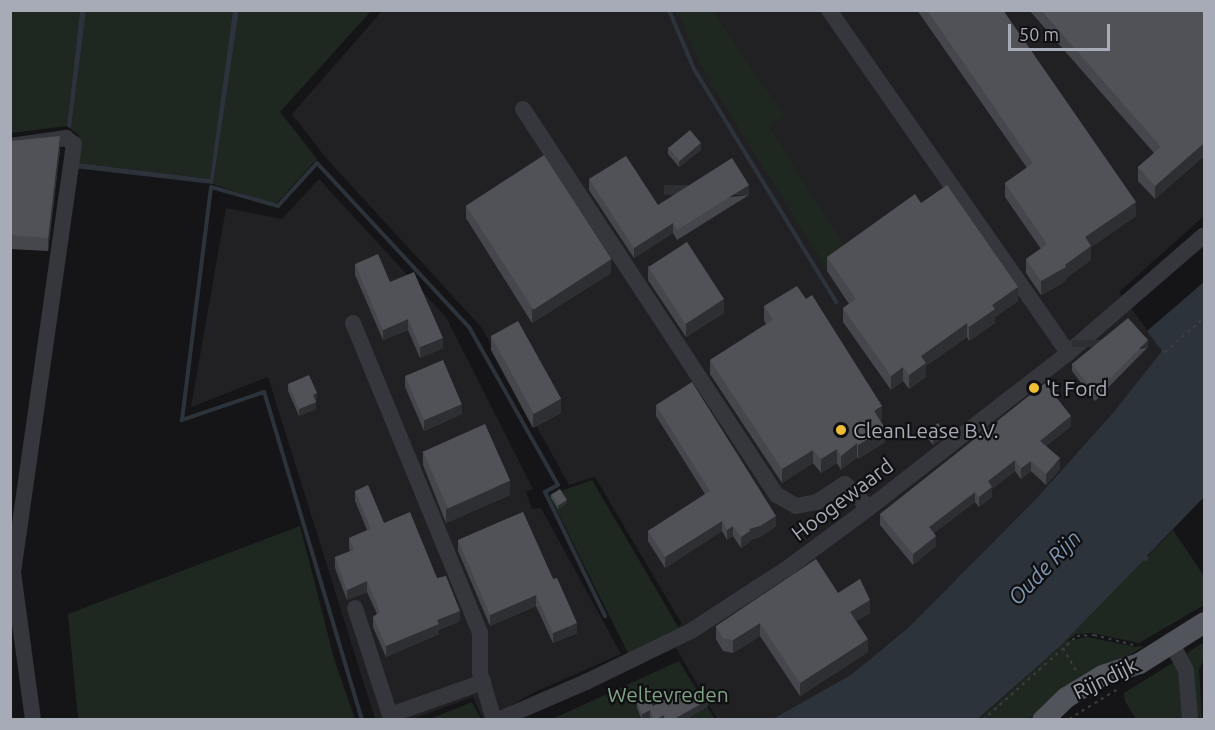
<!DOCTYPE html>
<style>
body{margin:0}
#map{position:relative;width:1215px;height:730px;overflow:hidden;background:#151517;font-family:Ubuntu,sans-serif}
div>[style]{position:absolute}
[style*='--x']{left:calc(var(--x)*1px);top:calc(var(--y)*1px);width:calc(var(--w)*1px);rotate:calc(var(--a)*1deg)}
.built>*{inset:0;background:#212124}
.green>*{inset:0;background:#1f2721}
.water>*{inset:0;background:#2c333b}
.stream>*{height:4px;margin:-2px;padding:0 2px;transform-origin:2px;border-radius:2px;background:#2c333b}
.path>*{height:2px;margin-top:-1px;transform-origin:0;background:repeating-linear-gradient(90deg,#3c3e43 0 3px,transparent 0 7.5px)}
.minor>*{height:16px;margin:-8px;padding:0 8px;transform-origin:8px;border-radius:8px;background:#36373c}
.major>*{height:21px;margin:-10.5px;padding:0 10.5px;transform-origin:10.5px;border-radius:10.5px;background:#52545b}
.wall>*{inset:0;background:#46474c}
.shaded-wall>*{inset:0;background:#2e2f32;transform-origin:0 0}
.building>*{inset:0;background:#515258;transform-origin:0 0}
.dots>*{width:16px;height:16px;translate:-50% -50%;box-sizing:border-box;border:3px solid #101012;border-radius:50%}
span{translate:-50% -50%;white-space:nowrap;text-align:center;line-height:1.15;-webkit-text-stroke:4.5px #101012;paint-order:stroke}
.poi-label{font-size:21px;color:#a7abb7}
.left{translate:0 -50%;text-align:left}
.street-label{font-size:21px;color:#a7abb7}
.park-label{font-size:21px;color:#7fa183}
.water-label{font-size:22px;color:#7f96b1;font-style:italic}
.frame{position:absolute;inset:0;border:12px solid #a7abb7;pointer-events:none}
.scale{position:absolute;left:1008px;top:24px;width:102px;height:27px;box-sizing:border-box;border:3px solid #a7abb7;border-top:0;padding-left:8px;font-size:18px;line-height:21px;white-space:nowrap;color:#a7abb7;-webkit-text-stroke:4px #101012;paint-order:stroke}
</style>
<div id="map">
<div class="built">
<div style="clip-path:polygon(382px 11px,1204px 11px,1204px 216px,1119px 292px,1169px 359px,1052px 508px,801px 719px,717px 719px,668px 634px,682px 624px,595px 477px,569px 485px,482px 328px,326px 158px,292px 114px)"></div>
<div style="clip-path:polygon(319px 179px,446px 317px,533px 489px,526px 492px,532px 509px,541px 508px,621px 654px,533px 693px,487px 719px,483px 719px,473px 697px,412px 719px,375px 719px,268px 377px,191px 407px,226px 208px,282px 219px)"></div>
</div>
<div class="green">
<div style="clip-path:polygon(10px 11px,80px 11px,67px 126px,11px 133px)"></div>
<div style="clip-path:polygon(86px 11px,234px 11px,210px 179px,78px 163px,79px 135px,71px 129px)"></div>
<div style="clip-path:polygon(239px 11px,371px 11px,280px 112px,317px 159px,275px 205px,213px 184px)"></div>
<div style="clip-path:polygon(677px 11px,712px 11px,785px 116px,769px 127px,849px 253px,826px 268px,704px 72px)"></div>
<div style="clip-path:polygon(592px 480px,680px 630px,628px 653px,549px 495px)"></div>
<div style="clip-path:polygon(300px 526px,335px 662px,355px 719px,78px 719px,68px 614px)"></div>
<div style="clip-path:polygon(1173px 530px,1204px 576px,1204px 605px,1139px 643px,1092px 633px,1076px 634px,1067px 641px,1087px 637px,1136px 647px,1144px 646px,1028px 719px,978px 720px,1017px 685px,1144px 559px,1146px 562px,1149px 559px,1147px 557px)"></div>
<div style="clip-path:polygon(1204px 642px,1204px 659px,1199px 669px,1202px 719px,1195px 719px,1187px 653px)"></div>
<div style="clip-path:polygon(679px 661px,715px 719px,550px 720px)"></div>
<div style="clip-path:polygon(1174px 662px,1178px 671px,1186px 719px,1136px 719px,1125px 701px,1124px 693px)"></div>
<div style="clip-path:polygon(472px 702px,481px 719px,430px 719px)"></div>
</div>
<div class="water">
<div style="clip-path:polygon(80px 11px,86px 11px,71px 129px,67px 126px)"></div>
<div style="clip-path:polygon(233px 11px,239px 11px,213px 184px,74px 168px,78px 163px,210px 179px)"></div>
<div style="clip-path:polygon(1204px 282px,1204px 497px,1147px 556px,1149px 559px,1146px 562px,1144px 560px,1060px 646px,978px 719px,773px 719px,851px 675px,908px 628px,1036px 499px,1113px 413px,1162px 351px,1147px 331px)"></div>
</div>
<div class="stream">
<div style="--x:669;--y:10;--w:64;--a:67"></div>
<div style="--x:694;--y:69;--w:273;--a:58.6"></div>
<div style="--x:362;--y:720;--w:342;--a:-106.6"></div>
<div style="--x:264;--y:392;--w:87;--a:161.1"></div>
<div style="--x:182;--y:420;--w:235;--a:-82.9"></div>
<div style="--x:211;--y:187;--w:70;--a:15.8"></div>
<div style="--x:278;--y:206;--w:58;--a:-47.8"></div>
<div style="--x:317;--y:163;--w:224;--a:47.2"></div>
<div style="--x:469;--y:327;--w:181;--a:60.6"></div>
<div style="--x:558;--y:485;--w:15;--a:152"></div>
<div style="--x:545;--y:492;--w:138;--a:64.2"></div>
</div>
<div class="path">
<div style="--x:1162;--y:351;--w:3;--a:18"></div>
<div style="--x:1165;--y:352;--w:52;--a:-41.1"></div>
<div style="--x:1063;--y:648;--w:28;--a:60"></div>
<div style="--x:1069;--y:719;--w:57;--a:-31.5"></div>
<div style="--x:983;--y:720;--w:126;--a:-41.8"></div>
<div style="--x:1077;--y:636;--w:17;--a:-3"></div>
<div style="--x:1094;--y:635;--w:41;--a:14"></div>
</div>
<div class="minor">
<div style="--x:829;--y:10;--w:418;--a:55.1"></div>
<div style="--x:523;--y:109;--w:462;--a:56.7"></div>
<div style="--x:777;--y:495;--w:22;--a:30"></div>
<div style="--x:796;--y:506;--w:21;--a:-11"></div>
<div style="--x:817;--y:502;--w:33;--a:-33"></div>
<div style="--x:845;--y:484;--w:34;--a:45"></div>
<div style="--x:10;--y:146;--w:57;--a:-8.1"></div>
<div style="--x:66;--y:138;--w:10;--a:37"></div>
<div style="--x:74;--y:144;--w:432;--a:98.1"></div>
<div style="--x:13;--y:572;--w:149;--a:82.3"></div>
<div style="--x:353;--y:323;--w:335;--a:67.7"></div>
<div style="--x:480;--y:633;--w:40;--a:90"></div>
<div style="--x:480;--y:673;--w:49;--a:73.4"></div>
<div style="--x:355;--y:608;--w:113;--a:71.9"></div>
<div style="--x:390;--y:715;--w:99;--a:-19.5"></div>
<div style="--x:1171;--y:642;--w:32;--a:62"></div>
<div style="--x:1186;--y:670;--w:50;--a:85.4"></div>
<div style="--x:498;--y:720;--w:96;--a:-23.4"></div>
<div style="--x:586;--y:682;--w:117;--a:-25.9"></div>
<div style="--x:691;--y:631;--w:117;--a:-33.1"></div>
<div style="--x:789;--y:567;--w:99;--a:-36.4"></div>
<div style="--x:869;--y:508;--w:252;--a:-37.9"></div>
<div style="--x:1068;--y:353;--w:180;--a:-40.9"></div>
</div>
<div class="major">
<div style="--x:1042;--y:720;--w:33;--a:-44"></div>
<div style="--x:1066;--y:697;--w:42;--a:-31.4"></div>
<div style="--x:1102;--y:675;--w:39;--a:-18"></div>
<div style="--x:1139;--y:663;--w:77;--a:-32.2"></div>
</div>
<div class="wall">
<div style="clip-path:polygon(917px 10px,1003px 10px,1136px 216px,1091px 247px,1091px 260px,1066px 278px,1066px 281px,1041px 295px,1026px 273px,1026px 259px,1041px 249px,1005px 197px,1005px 183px,1027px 168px)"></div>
<div style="clip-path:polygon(1029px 10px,1204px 10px,1204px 156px,1155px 199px,1138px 181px,1138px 167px,1154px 153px)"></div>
<div style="clip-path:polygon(10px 141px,60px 149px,48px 251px,10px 249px)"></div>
<div style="clip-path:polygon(668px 147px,701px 150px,679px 167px,668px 154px)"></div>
<div style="clip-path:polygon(589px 179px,658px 205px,749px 195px,677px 240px,673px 233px,634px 258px,589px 190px)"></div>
<div style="clip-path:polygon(921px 203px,1018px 301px,995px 317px,995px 323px,969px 341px,967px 337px,926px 366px,926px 377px,909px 389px,903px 381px,891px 390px,843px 322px,843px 308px,849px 304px,827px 271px,827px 257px)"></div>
<div style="clip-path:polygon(466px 205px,611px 273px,532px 323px,466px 218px)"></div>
<div style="clip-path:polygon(355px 264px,390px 282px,443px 348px,420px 358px,408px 330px,383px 340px,355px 275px)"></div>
<div style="clip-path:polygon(648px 266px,724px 313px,686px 337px,648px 280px)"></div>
<div style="clip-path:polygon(806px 299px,882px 419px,880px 421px,885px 442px,858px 459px,857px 457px,841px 470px,837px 463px,821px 473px,813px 463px,782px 483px,710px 374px,710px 360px,766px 324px,764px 320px,764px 306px)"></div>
<div style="clip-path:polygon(491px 336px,561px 413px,533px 428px,491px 350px)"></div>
<div style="clip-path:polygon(1148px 347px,1095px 401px,1072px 371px,1072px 364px)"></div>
<div style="clip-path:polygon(405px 376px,462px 414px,424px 431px,405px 387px)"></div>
<div style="clip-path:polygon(288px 384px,317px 401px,316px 401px,316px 409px,299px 416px,288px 391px)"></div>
<div style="clip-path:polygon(656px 405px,776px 526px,760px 537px,750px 540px,750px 542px,741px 548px,733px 536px,727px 540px,722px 531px,665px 568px,648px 541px,648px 531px,705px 494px,656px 416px)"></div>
<div style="clip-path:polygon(1071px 426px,1046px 446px,1060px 469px,1046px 485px,1031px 471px,1021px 479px,1015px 471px,992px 489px,992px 497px,979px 507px,975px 502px,934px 533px,936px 546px,913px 565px,880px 525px,880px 514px)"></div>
<div style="clip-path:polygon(926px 433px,945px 436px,933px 445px,926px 436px)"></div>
<div style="clip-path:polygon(423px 451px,510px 495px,446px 523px,423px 465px)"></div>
<div style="clip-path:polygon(355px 491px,384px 523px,437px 578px,460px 621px,439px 630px,439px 634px,386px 657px,373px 627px,373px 617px,377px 614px,367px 592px,347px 600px,335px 568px,335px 557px,350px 551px,349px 548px,349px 538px,367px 530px,355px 501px)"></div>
<div style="clip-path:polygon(551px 494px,567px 503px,558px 509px,551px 498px)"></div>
<div style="clip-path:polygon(523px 512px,577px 633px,553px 643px,536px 606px,490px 626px,458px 551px,458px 540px)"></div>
<div style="clip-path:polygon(838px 593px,870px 613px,856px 621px,868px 652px,800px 696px,760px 636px,733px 653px,723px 651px,716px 639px,716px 626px)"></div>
<div style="clip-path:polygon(687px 697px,708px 706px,684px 720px,651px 720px,650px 717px,642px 720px,637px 708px,637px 702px,653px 706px)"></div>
</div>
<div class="shaded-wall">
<div style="clip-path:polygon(60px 136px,60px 149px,48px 251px,48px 238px)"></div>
<div style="clip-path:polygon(701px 143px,701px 150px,679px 167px,679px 160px)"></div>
<div style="clip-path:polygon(1204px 143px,1204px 156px,1155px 199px,1155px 186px)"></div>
<div style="left:749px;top:185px;width:10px;height:85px;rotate:90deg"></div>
<div style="clip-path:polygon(1136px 202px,1136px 216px,1091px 247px,1091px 260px,1066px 278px,1066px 281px,1041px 295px,1041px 281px,1065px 265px,1085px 237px)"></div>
<div style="clip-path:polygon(673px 223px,673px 233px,634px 258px,634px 248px)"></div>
<div style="clip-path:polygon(611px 259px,611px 273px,532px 323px,532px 309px)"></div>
<div style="clip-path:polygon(1018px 287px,1018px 301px,995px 317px,995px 323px,969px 341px,969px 327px,992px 305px)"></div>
<div style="clip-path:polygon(724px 299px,724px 313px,686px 337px,686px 323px)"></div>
<div style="clip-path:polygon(408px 319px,408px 330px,383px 340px,383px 330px)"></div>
<div style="clip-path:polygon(967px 323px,967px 337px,926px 366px,926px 377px,909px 389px,909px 375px,921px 356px)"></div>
<div style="clip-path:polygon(443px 338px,443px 348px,420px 358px,420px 347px)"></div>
<div style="left:1148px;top:340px;width:7px;height:76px;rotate:90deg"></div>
<div style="clip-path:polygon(903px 367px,903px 381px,891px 390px,891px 376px)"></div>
<div style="clip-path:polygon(317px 393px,317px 401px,313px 402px,313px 395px)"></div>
<div style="clip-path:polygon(561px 399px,561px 413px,533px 428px,533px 414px)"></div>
<div style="clip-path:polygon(316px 402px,316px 409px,299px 416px,299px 409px)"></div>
<div style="clip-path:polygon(462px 404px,462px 414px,424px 431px,424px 420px)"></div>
<div style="clip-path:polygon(882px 406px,882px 419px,874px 425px,874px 411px)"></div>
<div style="clip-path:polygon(1071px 416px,1071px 426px,1040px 451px,1040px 441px)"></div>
<div style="clip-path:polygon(885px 428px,885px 442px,858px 459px,858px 445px)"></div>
<div style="clip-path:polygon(945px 432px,945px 436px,933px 445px,933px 441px)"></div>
<div style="clip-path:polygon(857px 443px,857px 457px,841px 470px,841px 456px)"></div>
<div style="clip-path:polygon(837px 449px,837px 463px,821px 473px,821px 459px)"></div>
<div style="clip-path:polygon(813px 450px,813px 463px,782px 483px,782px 469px)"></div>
<div style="clip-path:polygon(1060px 458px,1060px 469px,1046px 485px,1046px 474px)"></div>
<div style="clip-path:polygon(1015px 460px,1015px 471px,992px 489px,992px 497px,979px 507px,979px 497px,988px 481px)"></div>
<div style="clip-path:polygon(1031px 461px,1031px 471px,1021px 479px,1021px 468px)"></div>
<div style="clip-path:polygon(510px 481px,510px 495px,446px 523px,446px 509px)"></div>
<div style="clip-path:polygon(975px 492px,975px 502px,929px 537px,929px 527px)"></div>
<div style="clip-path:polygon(567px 500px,567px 503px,558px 509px,558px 505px)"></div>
<div style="clip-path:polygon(776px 516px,776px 526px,760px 537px,750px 540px,750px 542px,741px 548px,741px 537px,749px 529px)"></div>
<div style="clip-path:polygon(722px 521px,722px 531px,665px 568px,665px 557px)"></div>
<div style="clip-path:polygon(733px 526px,733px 536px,727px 540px,727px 530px)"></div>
<div style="clip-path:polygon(936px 536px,936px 546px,913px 565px,913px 554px)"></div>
<div style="clip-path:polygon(367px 581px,367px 592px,347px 600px,347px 590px)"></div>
<div style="clip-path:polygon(536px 595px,536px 606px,490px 626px,490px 615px)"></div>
<div style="clip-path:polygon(870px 600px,870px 613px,850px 625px,850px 612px)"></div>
<div style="clip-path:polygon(460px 611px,460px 621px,439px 630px,439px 634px,386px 657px,386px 646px,437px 620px)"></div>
<div style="clip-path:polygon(577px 623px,577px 633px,553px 643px,553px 633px)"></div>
<div style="clip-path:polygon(760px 623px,760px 636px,733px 653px,733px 640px)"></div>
<div style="clip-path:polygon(868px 639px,868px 652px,800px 696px,800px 683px)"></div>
<div style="clip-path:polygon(708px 700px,708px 706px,684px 720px,672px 720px)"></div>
<div style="clip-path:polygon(650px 710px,650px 717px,642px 720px,642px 714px)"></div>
<div style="clip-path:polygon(664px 715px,664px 720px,655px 720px)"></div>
</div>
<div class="building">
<div style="clip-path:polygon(927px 10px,1003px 10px,1136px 202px,1085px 237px,1091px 246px,1065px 265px,1066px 267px,1041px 281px,1026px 259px,1047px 244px,1005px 183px,1033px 163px)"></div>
<div style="clip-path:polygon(1041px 10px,1204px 10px,1204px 143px,1155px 186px,1138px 167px,1161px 147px)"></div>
<div style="left:690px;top:130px;width:17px;height:28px;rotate:50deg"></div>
<div style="clip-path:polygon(60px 136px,48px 238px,10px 235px,10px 141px)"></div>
<div style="left:544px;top:155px;width:124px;height:93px;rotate:57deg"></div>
<div style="clip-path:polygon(626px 156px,658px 205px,732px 158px,749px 185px,677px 230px,673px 223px,634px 248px,589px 179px)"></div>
<div style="clip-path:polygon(947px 185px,1018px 287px,992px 305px,995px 309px,969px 327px,967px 323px,921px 356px,926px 363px,909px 375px,903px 367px,891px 376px,843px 308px,856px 299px,827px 257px,915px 194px,921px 203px)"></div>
<div style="left:687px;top:242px;width:68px;height:46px;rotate:57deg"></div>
<div style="clip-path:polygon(378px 254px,390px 282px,414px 272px,443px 338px,420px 347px,408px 319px,383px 330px,355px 264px)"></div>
<div style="clip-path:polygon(797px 286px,806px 299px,812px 295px,882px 406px,874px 411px,885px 428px,858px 445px,857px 443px,841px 456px,837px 449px,821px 459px,813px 450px,782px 469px,710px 360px,773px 320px,764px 306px)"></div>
<div style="clip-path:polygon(1128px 318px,1148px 340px,1095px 394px,1072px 364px)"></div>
<div style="left:518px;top:321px;width:89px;height:31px;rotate:61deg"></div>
<div style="left:443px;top:360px;width:48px;height:41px;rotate:67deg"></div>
<div style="clip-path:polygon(309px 375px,317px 393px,313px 395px,316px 402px,299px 409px,288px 384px)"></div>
<div style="clip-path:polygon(692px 382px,776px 516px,760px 526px,749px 529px,750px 531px,741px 537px,733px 526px,727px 530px,722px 521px,665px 557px,648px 531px,710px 491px,656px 405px)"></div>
<div style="clip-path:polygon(1045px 383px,1071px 416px,1040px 441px,1060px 458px,1046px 474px,1031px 461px,1021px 468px,1015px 460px,988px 481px,992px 487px,979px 497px,975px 492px,929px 527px,936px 536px,913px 554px,880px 514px)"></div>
<div style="left:938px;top:423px;width:11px;height:16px;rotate:52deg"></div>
<div style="left:485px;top:424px;width:62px;height:68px;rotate:66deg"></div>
<div style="clip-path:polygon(368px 485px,384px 523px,410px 512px,437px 578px,446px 576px,460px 611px,437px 620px,439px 624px,386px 646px,373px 617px,380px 612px,367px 581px,347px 590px,335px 557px,354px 550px,349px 538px,371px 529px,355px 491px)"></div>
<div style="left:560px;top:489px;width:13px;height:10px;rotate:58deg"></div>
<div style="clip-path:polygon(523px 512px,553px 579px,557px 578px,577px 623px,553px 633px,536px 595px,490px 615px,458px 540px)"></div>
<div style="clip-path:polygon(816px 559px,838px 593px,860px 579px,870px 600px,850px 612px,868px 639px,800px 683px,760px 623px,733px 640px,723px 638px,716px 626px)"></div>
<div style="clip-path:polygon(702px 690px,708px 700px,672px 720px,666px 720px,664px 715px,654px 720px,650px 710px,642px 714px,637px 702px,648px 697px,653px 706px,680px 691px,687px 697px)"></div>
</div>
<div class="dots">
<div style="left:1034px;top:388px;background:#eebe36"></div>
<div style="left:841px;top:430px;background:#eebe36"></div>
</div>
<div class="poi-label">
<span class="left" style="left:1046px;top:388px">'t Ford</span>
<span class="left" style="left:853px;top:430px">CleanLease B.V.</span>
</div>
<div class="street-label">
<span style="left:842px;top:499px;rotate:-37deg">Hoogewaard</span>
<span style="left:1105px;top:678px;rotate:-26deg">Rijndijk</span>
</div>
<div class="park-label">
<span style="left:668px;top:694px">Weltevreden</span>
</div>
<div class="water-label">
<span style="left:1044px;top:567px;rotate:-46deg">Oude Rijn</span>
</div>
<div class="frame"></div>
<div class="scale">50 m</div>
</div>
